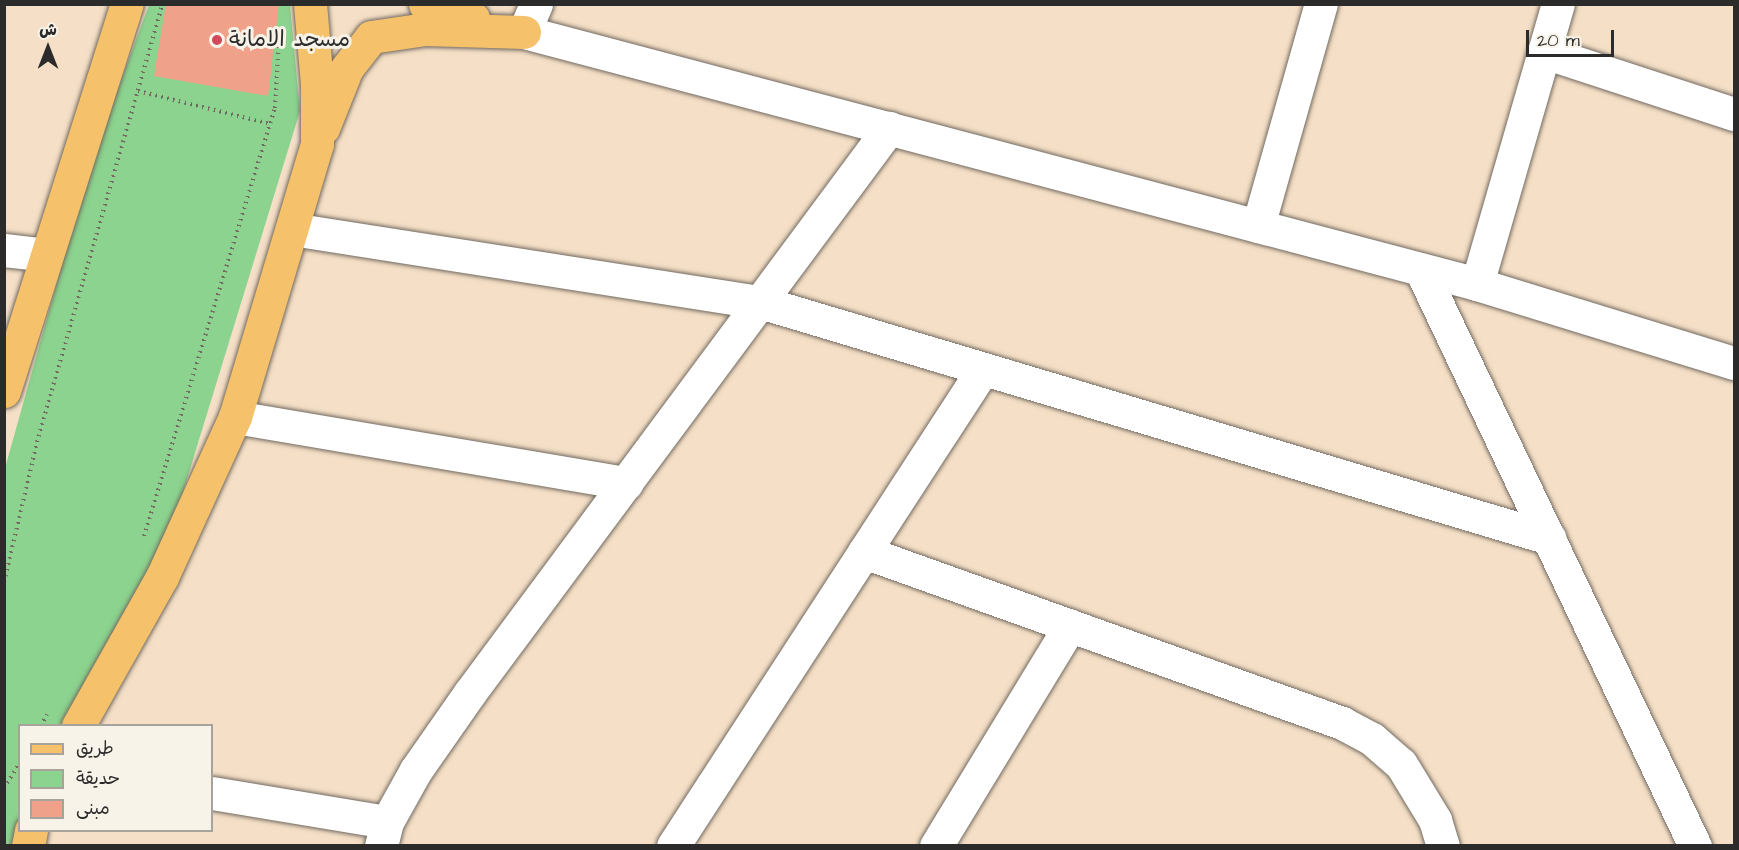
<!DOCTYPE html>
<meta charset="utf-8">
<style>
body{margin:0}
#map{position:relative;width:1739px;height:850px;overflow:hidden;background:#f5dfc6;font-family:"Architects Daughter","Playpen Sans Arabic",sans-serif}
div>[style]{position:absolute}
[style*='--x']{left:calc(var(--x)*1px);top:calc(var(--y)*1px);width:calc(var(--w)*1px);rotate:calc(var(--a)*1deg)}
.green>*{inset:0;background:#8bd38e}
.building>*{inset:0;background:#efa18a}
.path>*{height:4px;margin-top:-2px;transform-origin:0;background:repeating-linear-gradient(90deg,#726a61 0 1.5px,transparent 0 6px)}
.roads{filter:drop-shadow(0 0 2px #726a61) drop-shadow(0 0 2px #726a61)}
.minor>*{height:33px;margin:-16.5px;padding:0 16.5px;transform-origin:16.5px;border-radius:16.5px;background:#fff}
.major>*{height:33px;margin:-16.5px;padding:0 16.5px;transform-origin:16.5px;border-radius:16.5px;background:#f5c16b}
.dots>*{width:16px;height:16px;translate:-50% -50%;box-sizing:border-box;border:3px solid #f7f3e8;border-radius:50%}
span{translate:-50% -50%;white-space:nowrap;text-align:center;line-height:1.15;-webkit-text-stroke:6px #f7f3e8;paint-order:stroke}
.poi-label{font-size:22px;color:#2b2b2b}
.left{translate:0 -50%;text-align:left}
.frame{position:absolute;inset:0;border:6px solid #2b2b2b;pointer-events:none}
.legend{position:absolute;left:18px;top:724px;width:195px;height:108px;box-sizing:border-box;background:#f7f3e8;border:2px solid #a5a39c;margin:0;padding:8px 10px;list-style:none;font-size:18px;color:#2b2b2b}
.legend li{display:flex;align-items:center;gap:12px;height:30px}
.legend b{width:30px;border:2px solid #a5a39c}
.north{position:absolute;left:18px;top:18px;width:60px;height:60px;-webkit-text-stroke:4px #f7f3e8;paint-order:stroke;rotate:0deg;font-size:16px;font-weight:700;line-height:24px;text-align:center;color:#2b2b2b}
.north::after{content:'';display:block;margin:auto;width:21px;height:27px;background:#2b2b2b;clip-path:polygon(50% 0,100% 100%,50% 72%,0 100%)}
.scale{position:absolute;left:1526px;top:30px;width:88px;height:27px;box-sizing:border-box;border:3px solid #2b2b2b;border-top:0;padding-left:8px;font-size:18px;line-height:21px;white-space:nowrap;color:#2b2b2b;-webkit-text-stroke:4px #f7f3e8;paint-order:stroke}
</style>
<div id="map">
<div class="green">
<div style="clip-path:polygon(149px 5px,290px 5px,300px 111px,163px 557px,70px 725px,20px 726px,19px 818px,14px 845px,5px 846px,5px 468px,92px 158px)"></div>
</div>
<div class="building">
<div style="clip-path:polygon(166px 4px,279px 4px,268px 96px,154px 76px)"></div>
</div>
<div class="path">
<div style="--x:138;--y:91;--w:136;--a:14"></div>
<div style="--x:144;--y:536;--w:448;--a:-73"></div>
<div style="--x:275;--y:108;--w:67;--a:-86.6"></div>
<div style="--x:4;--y:582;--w:144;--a:-76.7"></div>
<div style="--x:37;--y:442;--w:456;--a:-74"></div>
<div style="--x:41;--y:726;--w:13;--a:-63"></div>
<div style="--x:4;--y:788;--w:31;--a:-58"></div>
</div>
<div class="roads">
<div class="minor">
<div style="--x:536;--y:4;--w:30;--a:113"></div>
<div style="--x:524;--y:32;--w:986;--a:14.81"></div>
<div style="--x:1477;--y:284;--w:269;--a:17.1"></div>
<div style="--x:1544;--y:52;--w:200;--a:18.1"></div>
<div style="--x:1258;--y:226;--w:231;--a:-74.2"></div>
<div style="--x:292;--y:229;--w:474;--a:8.9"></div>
<div style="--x:760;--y:302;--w:824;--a:16.65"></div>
<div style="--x:4;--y:250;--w:43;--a:6.6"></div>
<div style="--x:1421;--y:270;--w:638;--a:64.56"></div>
<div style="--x:1477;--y:284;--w:291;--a:-73.9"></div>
<div style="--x:235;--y:417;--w:397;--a:9.6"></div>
<div style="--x:864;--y:552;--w:508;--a:19.68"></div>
<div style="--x:1342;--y:723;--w:34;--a:28"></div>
<div style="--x:1372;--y:739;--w:38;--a:41"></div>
<div style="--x:1401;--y:764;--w:66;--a:58.7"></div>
<div style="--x:1435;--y:820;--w:27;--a:73"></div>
<div style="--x:212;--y:793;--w:177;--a:9.4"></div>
<div style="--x:381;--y:846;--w:25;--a:-76"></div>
<div style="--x:387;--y:822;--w:60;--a:-60.9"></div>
<div style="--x:416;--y:770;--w:93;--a:-55.1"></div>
<div style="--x:469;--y:694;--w:705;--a:-53.42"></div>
<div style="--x:673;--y:846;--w:569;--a:-56.98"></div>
<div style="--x:936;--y:846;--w:258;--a:-58.7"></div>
</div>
<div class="major">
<div style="--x:425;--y:4;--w:50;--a:16.3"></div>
<div style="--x:323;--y:128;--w:65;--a:-68.2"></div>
<div style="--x:347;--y:68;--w:39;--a:-52"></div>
<div style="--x:371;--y:37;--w:55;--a:-8.4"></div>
<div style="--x:425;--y:29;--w:99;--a:1.7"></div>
<div style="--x:4;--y:391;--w:406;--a:-72.4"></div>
<div style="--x:78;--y:726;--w:171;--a:-60.6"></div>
<div style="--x:162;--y:577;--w:176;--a:-65.5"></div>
<div style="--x:235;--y:417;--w:285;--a:-73.3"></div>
<div style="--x:317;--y:144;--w:60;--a:-90"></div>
<div style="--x:317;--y:84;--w:80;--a:-95"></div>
<div style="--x:28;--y:846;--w:16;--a:-79"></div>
</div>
</div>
<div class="dots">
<div style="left:217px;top:40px;background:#d1495b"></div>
</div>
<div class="poi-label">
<span class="left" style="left:229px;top:40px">مسجد الامانة</span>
</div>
<div class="frame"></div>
<ul class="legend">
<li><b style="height:8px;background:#f5c16b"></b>طريق</li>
<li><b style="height:16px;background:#8bd38e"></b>حديقة</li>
<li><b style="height:16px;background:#efa18a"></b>مبنى</li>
</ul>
<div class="north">ش</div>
<div class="scale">20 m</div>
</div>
